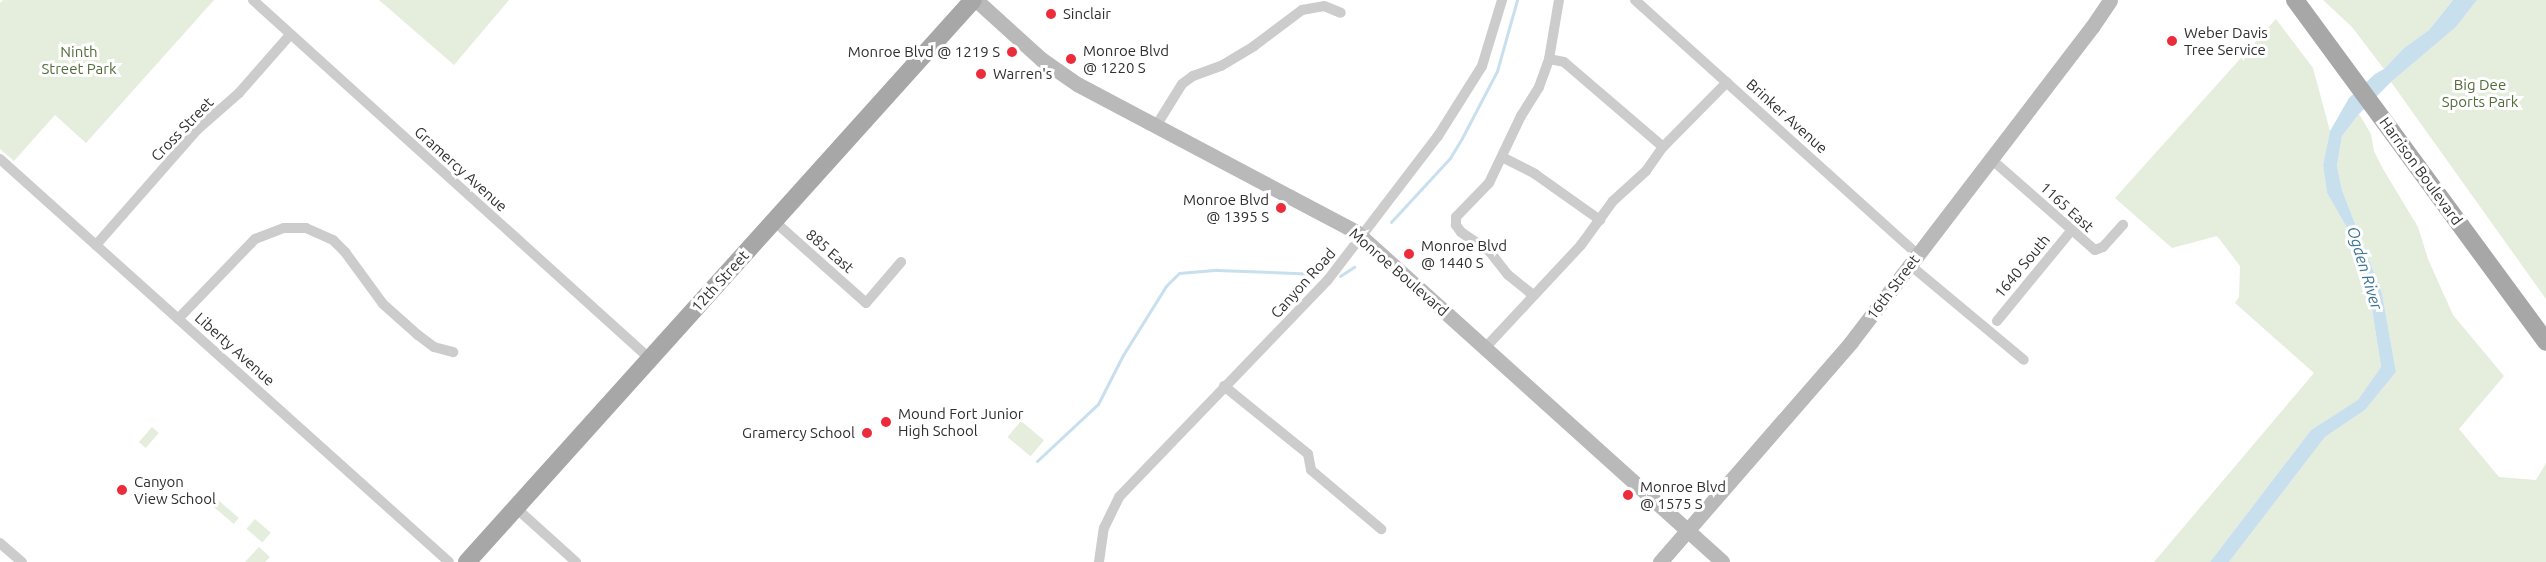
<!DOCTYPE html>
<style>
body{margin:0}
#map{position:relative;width:2546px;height:562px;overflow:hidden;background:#fff;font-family:Ubuntu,sans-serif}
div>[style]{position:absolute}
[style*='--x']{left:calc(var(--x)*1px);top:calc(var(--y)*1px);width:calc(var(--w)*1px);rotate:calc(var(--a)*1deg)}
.green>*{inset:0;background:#e5eddc;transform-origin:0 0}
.water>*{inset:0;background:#c8dfed}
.stream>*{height:3px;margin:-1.5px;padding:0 1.5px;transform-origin:1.5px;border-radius:1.5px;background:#c8dfed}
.street>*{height:10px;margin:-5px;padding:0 5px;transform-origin:5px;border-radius:5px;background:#ccc}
.secondary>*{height:15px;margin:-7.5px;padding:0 7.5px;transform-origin:7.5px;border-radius:7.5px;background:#b9b9b9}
.primary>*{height:18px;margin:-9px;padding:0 9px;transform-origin:9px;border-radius:9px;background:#a7a7a7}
.dots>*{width:16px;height:16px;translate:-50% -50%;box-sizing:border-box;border:3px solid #fff;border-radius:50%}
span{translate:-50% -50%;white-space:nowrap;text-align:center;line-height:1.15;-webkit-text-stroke:6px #fff;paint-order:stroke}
.poi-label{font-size:15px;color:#2f2f2f}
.left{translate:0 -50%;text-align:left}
.right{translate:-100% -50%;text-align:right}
.park-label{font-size:15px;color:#526c3a}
.street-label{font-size:15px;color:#2f2f2f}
.water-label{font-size:16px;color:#397294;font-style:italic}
</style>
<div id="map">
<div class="green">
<div style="clip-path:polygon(3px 0,214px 0,86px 143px,55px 115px,14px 161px,0 149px,0 3px)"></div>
<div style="clip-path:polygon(379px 0,509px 0,454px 65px)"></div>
<div style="clip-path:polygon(2323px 0,2453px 0,2429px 30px,2404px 48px,2384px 69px,2352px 27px)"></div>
<div style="clip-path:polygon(2477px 0,2546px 0,2546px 299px,2391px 82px,2456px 27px)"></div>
<div style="clip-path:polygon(2276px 19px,2313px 68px,2330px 131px,2323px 165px,2327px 193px,2346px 226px,2370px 296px,2381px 367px,2359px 400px,2311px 430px,2210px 562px,2154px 562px,2314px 373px,2235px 303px,2239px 297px,2240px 266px,2217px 236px,2172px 248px,2115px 198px)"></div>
<div style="clip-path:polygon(2359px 114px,2371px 134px,2374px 151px,2383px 169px,2418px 227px,2428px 259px,2453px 315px,2504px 376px,2459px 429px,2499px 477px,2536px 480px,2546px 463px,2546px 562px,2229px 562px,2325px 437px,2365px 410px,2396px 372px,2382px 293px,2342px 190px,2337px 166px,2342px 136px)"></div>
<div style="left:1021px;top:421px;width:30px;height:21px;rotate:40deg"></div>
<div style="left:152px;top:427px;width:9px;height:20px;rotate:41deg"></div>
<div style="left:217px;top:499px;width:29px;height:8px;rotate:41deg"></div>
<div style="left:255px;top:519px;width:21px;height:13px;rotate:41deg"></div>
<div style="clip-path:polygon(259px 547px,270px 557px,265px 562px,245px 562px)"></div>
</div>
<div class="water">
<div style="clip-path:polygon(2453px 0,2477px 0,2456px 27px,2391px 82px,2359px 114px,2342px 136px,2337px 166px,2342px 190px,2382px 293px,2396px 372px,2365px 410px,2325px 437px,2229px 562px,2210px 562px,2311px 430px,2358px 400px,2381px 367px,2370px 296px,2346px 226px,2327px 193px,2323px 165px,2330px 131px,2349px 98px,2375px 74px,2384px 69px,2404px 48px,2429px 30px)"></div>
</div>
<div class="stream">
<div style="--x:1391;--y:222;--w:87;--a:-47.3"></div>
<div style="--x:1450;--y:158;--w:23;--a:-59"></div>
<div style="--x:1462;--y:138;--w:76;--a:-62.4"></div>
<div style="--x:1497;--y:71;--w:74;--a:-74.3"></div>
<div style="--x:1340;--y:276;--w:17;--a:-33"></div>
<div style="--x:1037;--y:461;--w:83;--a:-43.1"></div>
<div style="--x:1098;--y:404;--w:55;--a:-63"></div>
<div style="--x:1123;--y:355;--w:81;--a:-58.1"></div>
<div style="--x:1166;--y:286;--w:18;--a:-45"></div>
<div style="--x:1179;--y:273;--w:38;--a:-5"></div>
<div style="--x:1217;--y:270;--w:102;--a:2.2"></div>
</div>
<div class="street">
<div style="--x:253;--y:0;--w:535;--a:42.12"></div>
<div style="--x:1635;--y:0;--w:381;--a:42"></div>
<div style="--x:1549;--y:59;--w:15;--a:11"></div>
<div style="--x:1564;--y:62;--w:130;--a:40.6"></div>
<div style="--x:1156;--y:126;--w:49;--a:-58.2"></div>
<div style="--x:1182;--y:84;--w:14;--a:-36"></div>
<div style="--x:1193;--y:76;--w:30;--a:-20"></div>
<div style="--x:1221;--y:66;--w:39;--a:-31"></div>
<div style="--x:1254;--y:46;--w:60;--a:-36.9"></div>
<div style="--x:1302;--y:10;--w:22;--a:-10"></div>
<div style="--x:1324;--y:6;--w:18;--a:22"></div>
<div style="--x:1502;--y:157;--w:37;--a:27"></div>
<div style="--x:1535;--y:174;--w:80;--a:35.3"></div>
<div style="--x:0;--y:159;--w:603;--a:41.91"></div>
<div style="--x:1991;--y:159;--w:138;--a:41.2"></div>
<div style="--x:2095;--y:250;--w:9;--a:-21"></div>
<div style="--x:2103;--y:247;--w:30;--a:-48"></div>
<div style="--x:774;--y:221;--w:123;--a:41.7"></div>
<div style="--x:866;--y:303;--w:54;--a:-49.5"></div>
<div style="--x:96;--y:245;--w:154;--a:-48.7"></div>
<div style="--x:198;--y:129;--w:55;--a:-41.3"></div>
<div style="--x:239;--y:93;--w:77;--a:-48.7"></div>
<div style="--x:1910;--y:265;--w:148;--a:39.8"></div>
<div style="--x:1533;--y:295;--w:32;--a:-141"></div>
<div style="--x:1508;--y:275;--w:31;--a:-128"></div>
<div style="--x:1489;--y:251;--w:34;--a:-146"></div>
<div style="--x:1461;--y:232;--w:9;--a:-126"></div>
<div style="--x:1456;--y:225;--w:8;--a:-90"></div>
<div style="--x:1456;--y:217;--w:47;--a:-45.9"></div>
<div style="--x:1489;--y:183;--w:74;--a:-64.5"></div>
<div style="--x:1521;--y:116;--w:34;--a:-58"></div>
<div style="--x:1539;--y:87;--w:30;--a:-70"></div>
<div style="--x:1549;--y:59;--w:60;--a:-80.4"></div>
<div style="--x:178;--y:319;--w:111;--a:-46.1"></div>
<div style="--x:255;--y:239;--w:31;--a:-21"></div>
<div style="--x:284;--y:228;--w:22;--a:0"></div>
<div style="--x:306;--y:228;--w:30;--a:24"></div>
<div style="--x:333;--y:240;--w:17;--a:45"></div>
<div style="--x:345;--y:252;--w:64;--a:53.8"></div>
<div style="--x:383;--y:304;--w:47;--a:41.5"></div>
<div style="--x:418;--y:335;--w:20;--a:37"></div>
<div style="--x:434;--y:347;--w:20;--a:15"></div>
<div style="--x:1997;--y:321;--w:117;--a:-50.6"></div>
<div style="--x:1485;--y:348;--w:141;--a:-47"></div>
<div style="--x:1581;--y:245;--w:54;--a:-54"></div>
<div style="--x:1613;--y:201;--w:45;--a:-42.3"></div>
<div style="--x:1646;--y:171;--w:29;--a:-55"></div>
<div style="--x:1663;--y:147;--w:91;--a:-45.4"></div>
<div style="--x:1224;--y:386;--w:108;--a:39"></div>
<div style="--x:1308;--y:454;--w:16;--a:79"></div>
<div style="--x:1311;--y:470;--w:92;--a:40.1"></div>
<div style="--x:516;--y:508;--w:81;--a:42"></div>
<div style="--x:0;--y:543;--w:29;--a:41"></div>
<div style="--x:1099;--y:562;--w:34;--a:-82"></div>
<div style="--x:1104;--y:528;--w:34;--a:-64"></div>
<div style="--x:1119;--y:497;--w:300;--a:-46.1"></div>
<div style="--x:1327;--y:281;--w:183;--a:-52.6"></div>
<div style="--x:1438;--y:136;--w:83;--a:-57.8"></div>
<div style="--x:1482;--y:66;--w:69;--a:-73.1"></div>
</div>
<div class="secondary">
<div style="--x:976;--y:0;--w:88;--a:42.2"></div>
<div style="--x:1041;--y:59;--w:44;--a:34.8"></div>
<div style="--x:1077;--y:84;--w:314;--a:27.9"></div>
<div style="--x:1355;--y:231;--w:494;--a:42"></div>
<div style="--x:1660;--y:562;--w:291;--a:-49"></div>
<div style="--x:1851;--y:342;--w:397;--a:-52.6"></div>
<div style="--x:2092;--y:27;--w:32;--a:-56"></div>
</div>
<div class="primary">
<div style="--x:2295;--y:0;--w:424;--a:53.7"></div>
<div style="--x:467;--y:562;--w:756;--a:-48"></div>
</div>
<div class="dots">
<div style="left:1051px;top:14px;background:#ec2b3b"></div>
<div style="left:2172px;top:41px;background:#ec2b3b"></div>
<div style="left:1012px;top:52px;background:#ec2b3b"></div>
<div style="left:1071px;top:59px;background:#ec2b3b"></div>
<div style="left:981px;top:74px;background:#ec2b3b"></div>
<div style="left:1281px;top:208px;background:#ec2b3b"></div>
<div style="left:1409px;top:254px;background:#ec2b3b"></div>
<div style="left:886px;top:422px;background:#ec2b3b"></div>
<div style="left:867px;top:433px;background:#ec2b3b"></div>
<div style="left:122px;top:490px;background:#ec2b3b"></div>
<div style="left:1628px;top:495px;background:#ec2b3b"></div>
</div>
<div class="poi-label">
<span class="left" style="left:1063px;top:14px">Sinclair</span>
<span class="left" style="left:2184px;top:41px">Weber Davis<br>Tree Service</span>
<span class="left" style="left:1083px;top:59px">Monroe Blvd<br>@ 1220 S</span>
<span class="right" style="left:1000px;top:52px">Monroe Blvd @ 1219 S</span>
<span class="left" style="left:993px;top:74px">Warren's</span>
<span class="right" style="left:1269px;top:208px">Monroe Blvd<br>@ 1395 S</span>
<span class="left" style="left:1421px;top:254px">Monroe Blvd<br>@ 1440 S</span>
<span class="left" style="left:898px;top:422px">Mound Fort Junior<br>High School</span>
<span class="right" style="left:855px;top:433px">Gramercy School</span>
<span class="left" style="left:134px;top:490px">Canyon<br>View School</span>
<span class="left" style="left:1640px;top:495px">Monroe Blvd<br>@ 1575 S</span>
</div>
<div class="park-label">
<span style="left:79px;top:60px">Ninth<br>Street Park</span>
<span style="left:2480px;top:93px">Big Dee<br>Sports Park</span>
</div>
<div class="street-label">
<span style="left:1787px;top:116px;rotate:42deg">Brinker Avenue</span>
<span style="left:182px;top:129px;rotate:-46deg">Cross Street</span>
<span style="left:461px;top:169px;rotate:42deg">Gramercy Avenue</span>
<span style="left:2421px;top:171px;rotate:54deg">Harrison Boulevard</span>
<span style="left:2067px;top:207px;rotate:42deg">1165 East</span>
<span style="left:830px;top:251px;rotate:41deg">885 East</span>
<span style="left:2022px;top:266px;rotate:-50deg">1640 South</span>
<span style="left:1399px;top:272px;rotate:41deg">Monroe Boulevard</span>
<span style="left:720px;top:281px;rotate:-48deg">12th Street</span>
<span style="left:1303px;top:283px;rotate:-48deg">Canyon Road</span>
<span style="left:1893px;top:287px;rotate:-53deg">16th Street</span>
<span style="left:235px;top:349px;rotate:42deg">Liberty Avenue</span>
</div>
<div class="water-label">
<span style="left:2365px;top:268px;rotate:73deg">Ogden River</span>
</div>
</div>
